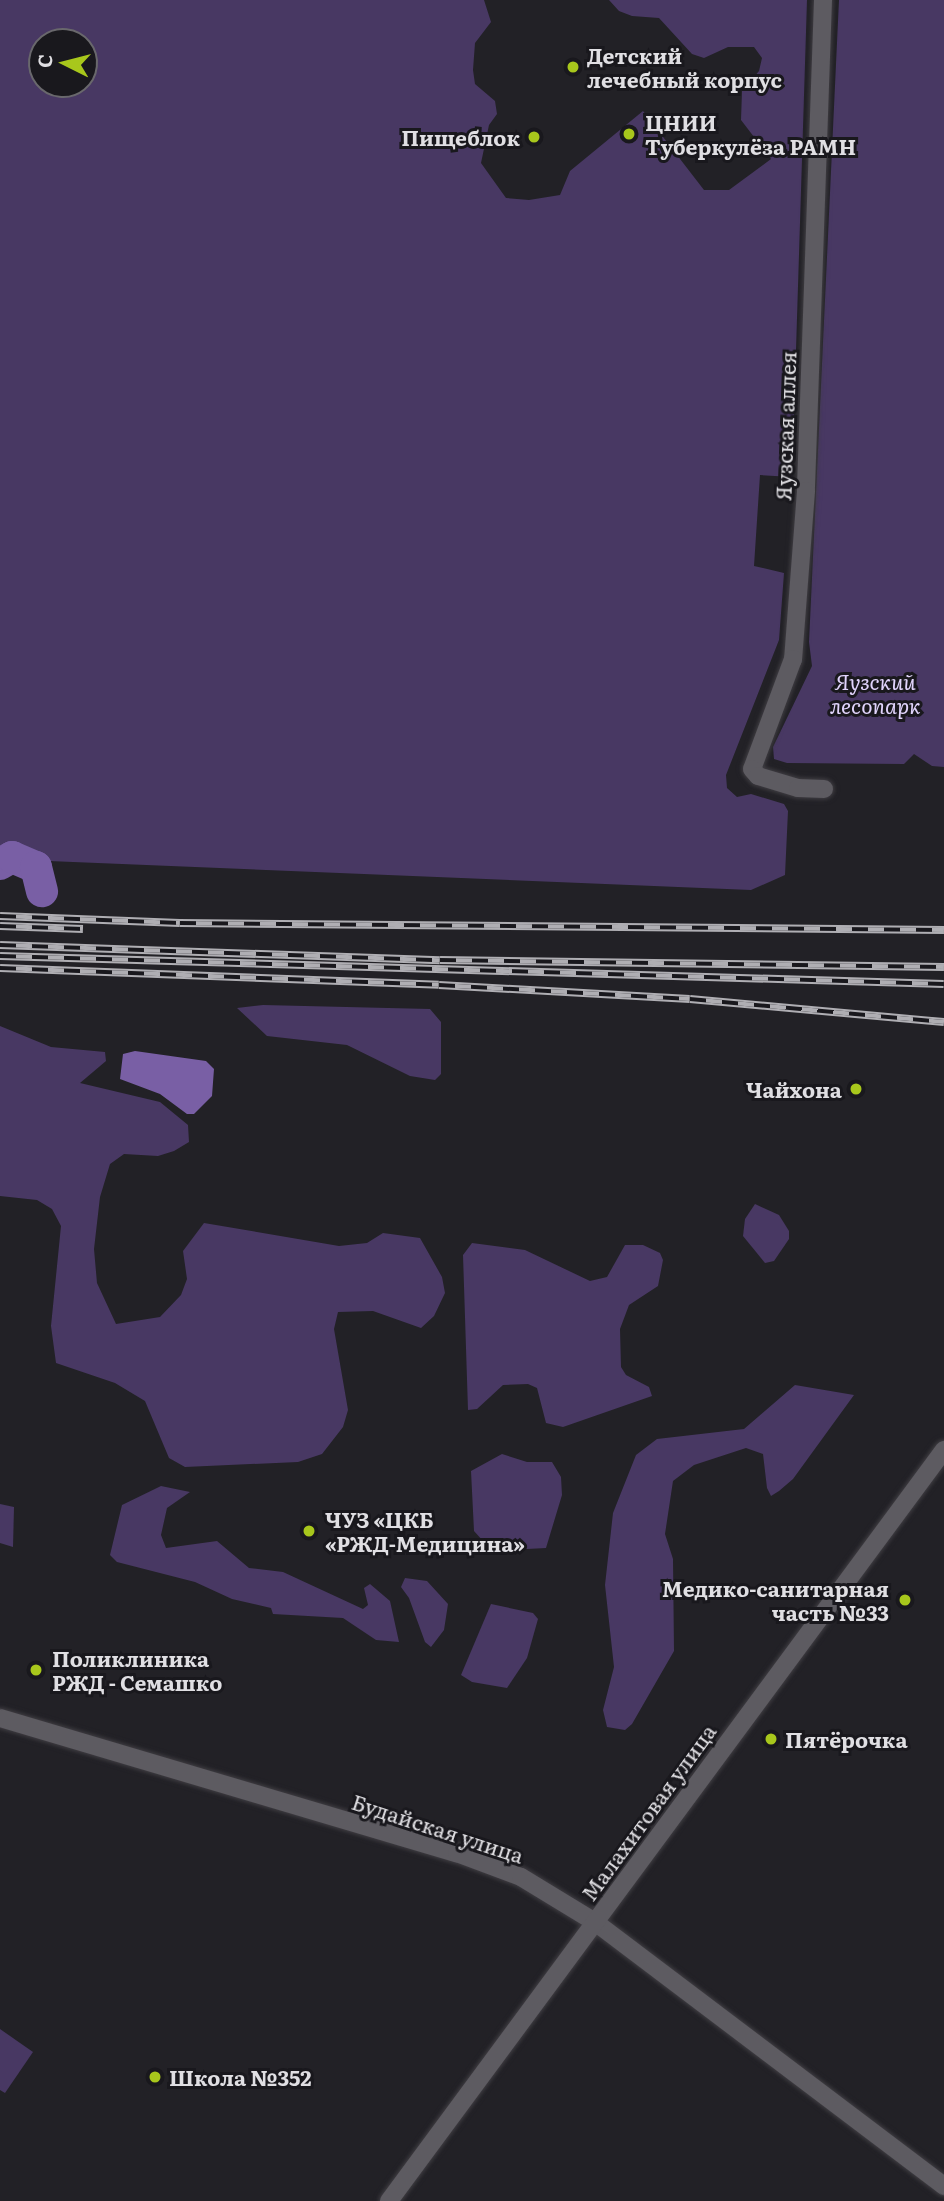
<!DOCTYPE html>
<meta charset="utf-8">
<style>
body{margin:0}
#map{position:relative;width:944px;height:2201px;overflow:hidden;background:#222126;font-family:Literata,serif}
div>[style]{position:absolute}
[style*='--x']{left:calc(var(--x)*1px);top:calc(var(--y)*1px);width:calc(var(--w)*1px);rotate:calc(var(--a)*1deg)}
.green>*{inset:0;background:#483863}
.water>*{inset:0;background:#795fa5}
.stream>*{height:5px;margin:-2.5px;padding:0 2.5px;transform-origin:2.5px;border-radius:2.5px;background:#795fa5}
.river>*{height:32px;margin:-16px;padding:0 16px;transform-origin:16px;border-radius:16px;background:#795fa5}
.roads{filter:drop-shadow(0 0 2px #3f3d42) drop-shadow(0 0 2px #3f3d42)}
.minor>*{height:18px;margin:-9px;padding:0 9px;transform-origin:9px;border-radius:9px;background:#5d5b61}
.tertiary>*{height:18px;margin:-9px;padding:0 9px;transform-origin:9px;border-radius:9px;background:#5d5b61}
.rail>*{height:8px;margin-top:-4px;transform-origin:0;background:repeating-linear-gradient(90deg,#19181d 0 16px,#afaeb3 0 32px);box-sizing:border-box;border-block:2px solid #afaeb3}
.dots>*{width:19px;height:19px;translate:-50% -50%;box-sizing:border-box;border:4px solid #19181d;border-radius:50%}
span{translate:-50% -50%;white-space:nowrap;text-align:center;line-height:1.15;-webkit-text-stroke:6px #19181d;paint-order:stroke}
.poi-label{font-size:21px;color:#e0dfe3;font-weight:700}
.left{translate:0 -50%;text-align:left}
.right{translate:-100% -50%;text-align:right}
.street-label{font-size:21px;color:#e0dfe3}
.park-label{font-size:21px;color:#e1d4fc;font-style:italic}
.north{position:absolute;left:28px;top:28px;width:70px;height:70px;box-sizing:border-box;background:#19181d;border:2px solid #69686c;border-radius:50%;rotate:276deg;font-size:19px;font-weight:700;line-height:28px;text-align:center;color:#e0dfe3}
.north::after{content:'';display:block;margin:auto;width:24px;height:32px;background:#a8c71c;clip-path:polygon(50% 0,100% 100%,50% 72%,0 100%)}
</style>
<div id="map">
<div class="green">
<div style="clip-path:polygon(evenodd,0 0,484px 0,491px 22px,475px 43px,473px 70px,475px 84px,495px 101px,497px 114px,489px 125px,481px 163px,506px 198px,529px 200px,560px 195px,570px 171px,643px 111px,704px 190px,729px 190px,771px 159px,741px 120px,742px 91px,759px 71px,762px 58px,754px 47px,728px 47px,704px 58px,692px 54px,659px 18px,632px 16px,619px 11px,609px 0,807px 0,792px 477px,760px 475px,754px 566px,784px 573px,779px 640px,726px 775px,727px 788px,737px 797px,751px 794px,784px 804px,788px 811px,785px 875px,751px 890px,0 859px,0 0,42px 42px,84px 42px,84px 84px,42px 84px,42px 42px)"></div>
<div style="clip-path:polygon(839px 0,944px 0,944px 767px,932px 766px,914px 754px,904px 764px,787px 763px,774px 759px,773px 747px,812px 666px,809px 642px)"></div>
<div style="clip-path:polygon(263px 1005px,430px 1009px,441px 1022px,441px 1074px,435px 1080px,410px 1076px,347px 1045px,267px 1036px,237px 1008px)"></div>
<div style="clip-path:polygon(0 1026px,51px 1047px,105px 1052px,106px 1061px,80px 1083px,160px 1102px,188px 1125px,189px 1142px,174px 1151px,158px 1156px,124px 1154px,110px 1164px,100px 1197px,94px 1249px,97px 1283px,116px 1324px,160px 1317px,181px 1295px,187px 1279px,183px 1251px,204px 1223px,339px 1246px,367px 1243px,383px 1233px,420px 1238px,442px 1277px,445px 1293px,434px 1316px,421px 1328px,373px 1311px,338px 1312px,334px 1329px,348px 1410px,343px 1427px,322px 1454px,298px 1462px,185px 1467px,169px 1458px,145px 1401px,115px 1383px,56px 1363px,51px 1326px,61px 1226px,52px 1209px,37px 1200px,0 1196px)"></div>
<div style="clip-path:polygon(755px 1204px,779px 1215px,789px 1231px,789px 1239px,774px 1261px,765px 1263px,743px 1236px,745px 1219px)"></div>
<div style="clip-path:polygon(472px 1243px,525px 1250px,590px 1281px,607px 1277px,625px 1245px,643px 1245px,660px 1253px,663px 1260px,658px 1286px,629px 1305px,620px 1329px,621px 1367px,626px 1375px,649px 1387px,652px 1396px,563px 1427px,546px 1423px,537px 1388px,528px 1384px,503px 1385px,477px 1409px,468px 1410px,463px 1255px)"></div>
<div style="clip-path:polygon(795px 1385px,854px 1395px,793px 1479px,779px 1491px,771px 1496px,767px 1488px,763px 1454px,746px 1448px,694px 1465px,673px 1481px,665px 1534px,673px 1559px,674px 1651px,632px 1724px,625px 1730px,607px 1727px,603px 1710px,614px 1667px,605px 1585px,613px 1513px,636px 1455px,657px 1439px,744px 1429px)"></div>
<div style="clip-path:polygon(502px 1454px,527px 1462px,552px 1462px,561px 1477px,562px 1495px,546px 1548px,492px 1551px,474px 1531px,471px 1471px)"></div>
<div style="clip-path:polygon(161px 1486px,190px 1492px,167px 1508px,161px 1535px,166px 1548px,217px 1541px,249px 1568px,283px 1572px,363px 1609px,368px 1605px,364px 1588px,370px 1584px,390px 1601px,399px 1642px,376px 1640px,343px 1618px,273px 1614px,271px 1608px,232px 1599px,195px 1582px,117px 1562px,110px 1555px,122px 1505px)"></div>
<div style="clip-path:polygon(0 1504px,14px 1507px,13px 1547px,0 1543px)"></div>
<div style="clip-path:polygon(405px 1578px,427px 1581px,448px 1604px,444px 1630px,431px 1647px,425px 1642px,409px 1598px,401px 1587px)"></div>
<div style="clip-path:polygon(491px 1604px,533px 1613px,538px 1619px,527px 1658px,507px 1688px,472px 1682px,461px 1675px)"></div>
<div style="clip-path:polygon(0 2029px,33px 2052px,5px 2093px,0 2090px)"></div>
</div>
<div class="water">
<div style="clip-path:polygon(135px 1051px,206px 1061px,214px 1069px,212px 1096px,194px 1114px,187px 1114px,160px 1094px,120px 1079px,123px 1054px)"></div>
</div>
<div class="stream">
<div style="--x:0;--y:871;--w:36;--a:-6"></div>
</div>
<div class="river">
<div style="--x:0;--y:864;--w:14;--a:-30"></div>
<div style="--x:12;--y:857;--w:26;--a:23"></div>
<div style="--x:36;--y:867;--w:25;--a:76"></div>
</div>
<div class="roads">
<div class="minor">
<div style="--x:823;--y:0;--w:491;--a:92"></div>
<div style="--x:806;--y:491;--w:169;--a:94.4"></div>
<div style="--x:793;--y:659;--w:117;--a:110.4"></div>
<div style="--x:752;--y:769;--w:9;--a:49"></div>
<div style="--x:758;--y:776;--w:42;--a:16.7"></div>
<div style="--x:798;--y:788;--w:26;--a:2"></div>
<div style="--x:595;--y:1922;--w:438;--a:37.1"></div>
</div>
<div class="tertiary">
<div style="--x:0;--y:1718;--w:477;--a:16.5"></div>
<div style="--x:457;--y:1853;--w:68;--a:20.6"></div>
<div style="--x:521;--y:1877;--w:87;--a:31.3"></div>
<div style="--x:389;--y:2201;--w:934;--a:-53.54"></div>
</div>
</div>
<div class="rail">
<div style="--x:0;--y:916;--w:180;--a:2.2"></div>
<div style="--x:180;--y:923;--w:764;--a:0.52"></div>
<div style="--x:0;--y:926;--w:83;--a:2.1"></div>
<div style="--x:0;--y:945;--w:440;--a:2"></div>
<div style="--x:440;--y:960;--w:504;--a:0.8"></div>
<div style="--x:0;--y:956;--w:944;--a:1.7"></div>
<div style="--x:0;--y:968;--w:439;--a:2.2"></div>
<div style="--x:439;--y:985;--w:251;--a:3.2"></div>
<div style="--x:690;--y:999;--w:255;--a:5.2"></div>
</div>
<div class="dots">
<div style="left:573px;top:67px;background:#a8c71c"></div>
<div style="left:629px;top:134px;background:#a8c71c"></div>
<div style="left:534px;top:137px;background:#a8c71c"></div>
<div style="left:856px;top:1089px;background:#a8c71c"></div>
<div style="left:309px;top:1531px;background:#a8c71c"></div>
<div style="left:905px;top:1600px;background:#a8c71c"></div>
<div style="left:36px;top:1670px;background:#a8c71c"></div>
<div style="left:771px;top:1739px;background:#a8c71c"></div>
<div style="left:155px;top:2077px;background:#a8c71c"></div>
</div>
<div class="poi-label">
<span class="left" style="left:587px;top:67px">Детский<br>лечебный корпус</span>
<span class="left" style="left:645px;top:134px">ЦНИИ<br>Туберкулёза РАМН</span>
<span class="right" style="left:520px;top:137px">Пищеблок</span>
<span class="right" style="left:842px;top:1089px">Чайхона</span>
<span class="left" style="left:325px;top:1531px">ЧУЗ «ЦКБ<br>«РЖД-Медицина»</span>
<span class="right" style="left:889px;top:1600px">Медико-санитарная<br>часть №33</span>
<span class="left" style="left:52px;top:1670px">Поликлиника<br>РЖД - Семашко</span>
<span class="left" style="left:785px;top:1739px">Пятёрочка</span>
<span class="left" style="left:169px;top:2077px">Школа №352</span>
</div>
<div class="street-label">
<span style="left:785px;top:426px;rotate:-88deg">Яузская аллея</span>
<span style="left:648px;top:1812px;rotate:-54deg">Малахитовая улица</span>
<span style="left:438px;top:1828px;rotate:18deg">Будайская улица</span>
</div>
<div class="park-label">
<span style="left:875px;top:693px">Яузский<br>лесопарк</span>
</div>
<div class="north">С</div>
</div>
